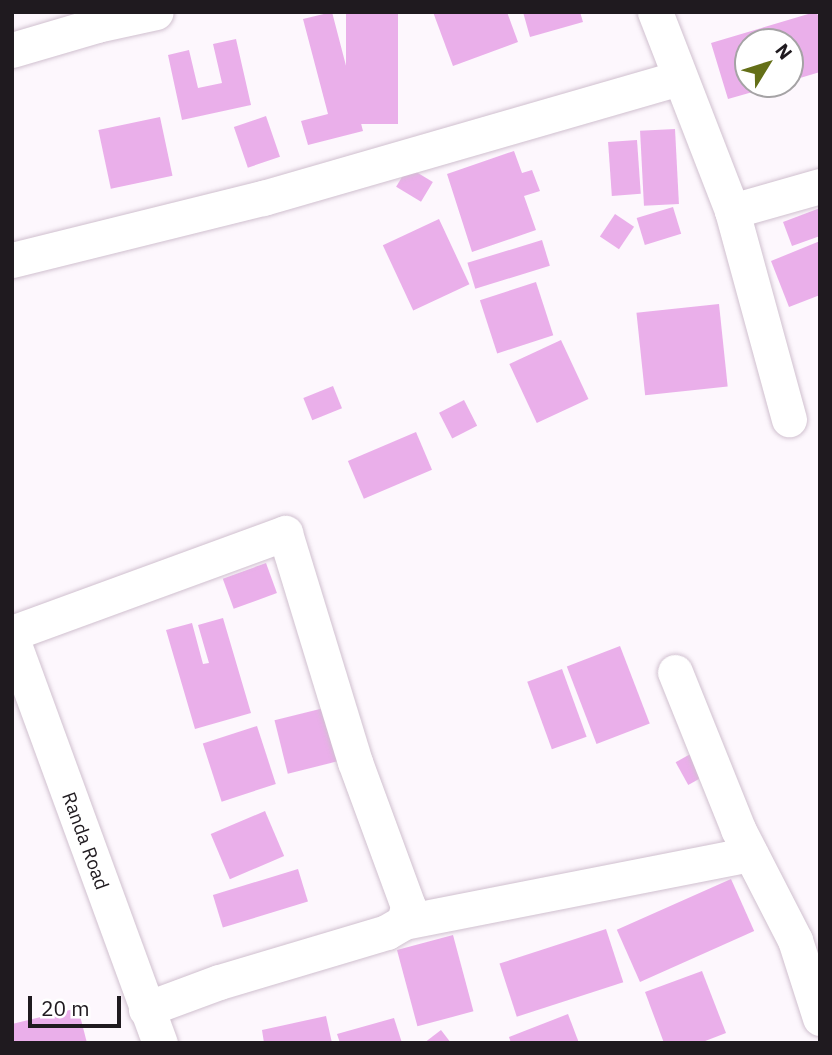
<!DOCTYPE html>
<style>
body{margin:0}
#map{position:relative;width:832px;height:1055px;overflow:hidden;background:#fdf7fd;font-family:"IBM Plex Sans",sans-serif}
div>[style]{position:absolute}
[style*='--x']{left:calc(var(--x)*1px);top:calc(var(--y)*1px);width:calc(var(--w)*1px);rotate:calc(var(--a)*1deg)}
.building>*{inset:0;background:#eaafea;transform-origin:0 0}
.roads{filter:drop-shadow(0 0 2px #d0c0cf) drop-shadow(0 0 2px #d0c0cf)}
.minor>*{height:35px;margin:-17.5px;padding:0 17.5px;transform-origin:17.5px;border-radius:17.5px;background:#fff}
span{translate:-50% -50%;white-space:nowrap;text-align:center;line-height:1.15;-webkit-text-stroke:7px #fff;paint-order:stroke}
.street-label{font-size:19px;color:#1f1a1f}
.frame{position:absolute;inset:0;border:14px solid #1f1a1f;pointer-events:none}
.north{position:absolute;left:734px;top:28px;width:70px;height:70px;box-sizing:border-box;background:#fff;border:2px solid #a5a3a5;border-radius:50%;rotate:52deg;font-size:19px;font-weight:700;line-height:28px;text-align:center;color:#1f1a1f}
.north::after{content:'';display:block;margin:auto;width:24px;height:32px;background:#646f18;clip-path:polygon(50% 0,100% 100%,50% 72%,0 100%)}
.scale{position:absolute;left:28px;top:996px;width:93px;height:32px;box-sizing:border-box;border:4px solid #1f1a1f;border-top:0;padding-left:9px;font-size:21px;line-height:24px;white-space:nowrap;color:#1f1a1f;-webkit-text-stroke:5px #fff;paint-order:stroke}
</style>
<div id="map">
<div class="building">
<div style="clip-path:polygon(332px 12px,363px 131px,308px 145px,301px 121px,328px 114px,303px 19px)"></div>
<div style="left:346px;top:12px;width:52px;height:112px"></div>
<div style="clip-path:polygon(433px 12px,507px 12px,518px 42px,453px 66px)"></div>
<div style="clip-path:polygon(523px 12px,580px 12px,583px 22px,530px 37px)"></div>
<div style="clip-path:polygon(815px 12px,820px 17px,820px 72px,790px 81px,790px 42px,748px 42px,748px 84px,777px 85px,728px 99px,711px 43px)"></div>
<div style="clip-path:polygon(236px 39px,251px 105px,182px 120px,168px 55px,189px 50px,198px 88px,222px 83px,213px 44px)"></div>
<div style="left:266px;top:116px;width:43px;height:34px;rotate:71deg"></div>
<div style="left:160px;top:117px;width:60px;height:63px;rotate:78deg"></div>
<div style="left:675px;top:129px;width:75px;height:35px;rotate:87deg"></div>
<div style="left:637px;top:140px;width:54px;height:29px;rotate:86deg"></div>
<div style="clip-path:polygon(514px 151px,522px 173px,532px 170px,540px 191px,524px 196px,536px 230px,472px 252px,447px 174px)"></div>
<div style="left:408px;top:167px;width:29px;height:23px;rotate:31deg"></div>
<div style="left:673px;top:207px;width:28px;height:38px;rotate:73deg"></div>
<div style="clip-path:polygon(820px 208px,820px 236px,792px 246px,783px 222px)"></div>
<div style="left:615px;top:214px;width:23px;height:27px;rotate:34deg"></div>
<div style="left:439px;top:219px;width:72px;height:62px;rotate:65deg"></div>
<div style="left:542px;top:240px;width:27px;height:78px;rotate:73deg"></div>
<div style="clip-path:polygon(820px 241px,820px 295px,789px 307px,771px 261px)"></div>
<div style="left:536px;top:282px;width:56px;height:59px;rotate:72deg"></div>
<div style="left:719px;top:304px;width:83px;height:83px;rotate:84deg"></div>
<div style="left:561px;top:340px;width:65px;height:57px;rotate:65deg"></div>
<div style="left:333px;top:386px;width:24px;height:32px;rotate:68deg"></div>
<div style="left:464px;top:400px;width:29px;height:28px;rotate:63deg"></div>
<div style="left:416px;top:432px;width:41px;height:74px;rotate:67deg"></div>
<div style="left:266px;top:563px;width:32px;height:46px;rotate:70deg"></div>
<div style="clip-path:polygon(223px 618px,251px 713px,195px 729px,166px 630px,192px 623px,203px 664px,209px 663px,198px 625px)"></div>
<div style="left:620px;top:646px;width:83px;height:57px;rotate:69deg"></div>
<div style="left:562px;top:669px;width:72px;height:37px;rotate:70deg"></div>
<div style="left:324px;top:708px;width:55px;height:51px;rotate:76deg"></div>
<div style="left:257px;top:726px;width:61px;height:57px;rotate:72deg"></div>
<div style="left:694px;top:752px;width:26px;height:21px;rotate:61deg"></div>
<div style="left:265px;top:811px;width:49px;height:59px;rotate:67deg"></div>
<div style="left:298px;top:869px;width:34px;height:89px;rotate:73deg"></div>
<div style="left:731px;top:879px;width:57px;height:125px;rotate:66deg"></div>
<div style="left:606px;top:929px;width:56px;height:112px;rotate:72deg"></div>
<div style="left:453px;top:935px;width:79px;height:58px;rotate:75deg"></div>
<div style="clip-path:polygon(702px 971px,726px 1033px,700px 1043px,664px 1043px,645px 992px)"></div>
<div style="clip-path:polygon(78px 1008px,87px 1043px,12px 1043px,12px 1024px)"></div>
<div style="clip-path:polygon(568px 1014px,579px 1043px,511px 1043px,509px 1037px)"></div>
<div style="clip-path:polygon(326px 1016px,332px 1043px,264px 1043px,262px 1030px)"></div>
<div style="clip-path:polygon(394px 1018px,402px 1043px,340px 1043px,337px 1034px)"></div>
<div style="clip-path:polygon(441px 1030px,451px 1043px,424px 1043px)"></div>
</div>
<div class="roads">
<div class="minor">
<div style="--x:655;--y:12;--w:213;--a:68.8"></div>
<div style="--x:732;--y:211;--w:216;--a:74.7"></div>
<div style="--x:12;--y:50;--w:89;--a:-16.4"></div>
<div style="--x:97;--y:25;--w:60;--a:-12.4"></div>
<div style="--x:732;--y:211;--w:91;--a:-15.9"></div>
<div style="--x:12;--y:260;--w:259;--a:-13.9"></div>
<div style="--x:263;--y:198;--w:432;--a:-16.1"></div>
<div style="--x:12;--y:633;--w:291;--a:-20.1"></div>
<div style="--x:285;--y:533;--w:239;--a:73"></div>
<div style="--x:355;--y:762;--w:153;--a:69.8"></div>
<div style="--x:408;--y:906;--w:16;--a:104"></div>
<div style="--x:404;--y:922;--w:20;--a:150"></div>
<div style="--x:387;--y:932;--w:175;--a:163.4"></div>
<div style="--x:219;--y:982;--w:78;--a:159.7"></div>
<div style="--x:12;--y:639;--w:430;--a:69.9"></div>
<div style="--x:675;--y:672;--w:169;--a:68.1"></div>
<div style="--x:738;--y:829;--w:125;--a:62.8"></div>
<div style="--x:795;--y:940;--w:82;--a:72.2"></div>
<div style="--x:404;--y:922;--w:353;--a:-11.1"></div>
</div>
</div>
<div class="street-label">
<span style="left:85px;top:841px;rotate:70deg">Randa Road</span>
</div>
<div class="frame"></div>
<div class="north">N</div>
<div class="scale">20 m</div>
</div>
